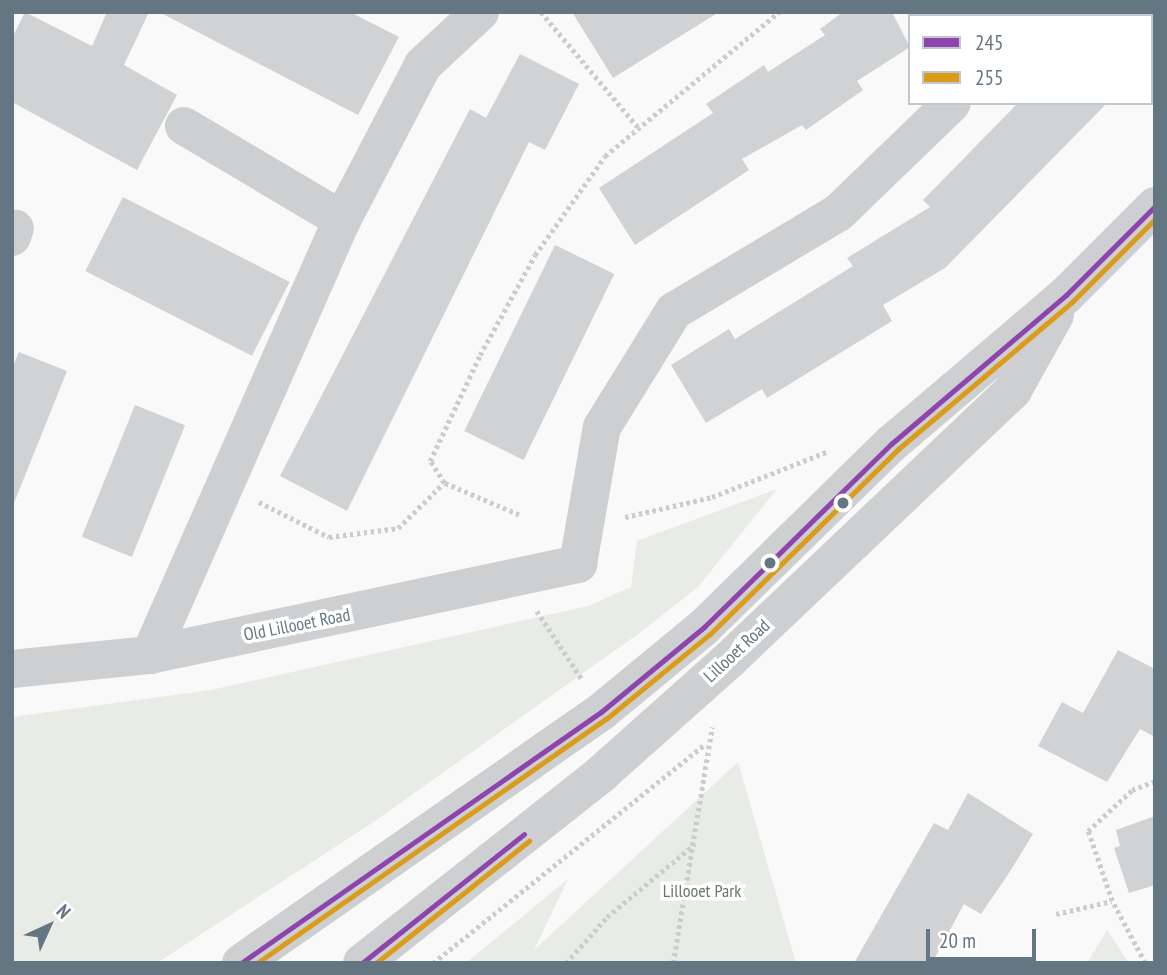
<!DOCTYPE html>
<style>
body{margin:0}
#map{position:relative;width:1167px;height:975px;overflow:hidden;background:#f9f9f9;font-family:"PT Sans Narrow",sans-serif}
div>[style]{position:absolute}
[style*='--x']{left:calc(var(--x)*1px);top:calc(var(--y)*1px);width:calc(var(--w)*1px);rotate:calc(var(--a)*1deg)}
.green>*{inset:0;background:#e8ebe6}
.building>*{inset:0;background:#d0d2d3;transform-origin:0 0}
.path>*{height:4.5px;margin-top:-2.25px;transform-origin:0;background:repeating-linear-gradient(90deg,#cbcccd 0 3.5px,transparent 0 7px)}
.minor>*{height:38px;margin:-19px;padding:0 19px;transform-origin:19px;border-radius:19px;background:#cecfd0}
.bus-1>*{height:5px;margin:-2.5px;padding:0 2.5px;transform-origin:2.5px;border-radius:2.5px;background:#8e44ad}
.bus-2>*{height:5px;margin:-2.5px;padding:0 2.5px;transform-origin:2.5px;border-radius:2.5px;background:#da9c1a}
.dots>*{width:19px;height:19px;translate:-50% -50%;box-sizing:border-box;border:4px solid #fff;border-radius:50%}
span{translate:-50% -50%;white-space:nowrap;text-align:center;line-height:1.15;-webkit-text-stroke:7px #fff;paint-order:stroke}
.street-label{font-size:18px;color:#657683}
.park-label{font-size:18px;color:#687a64}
.frame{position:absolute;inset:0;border:14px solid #657683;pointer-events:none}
.legend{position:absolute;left:908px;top:14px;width:245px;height:91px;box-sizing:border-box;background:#fff;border:2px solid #c1c8cd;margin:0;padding:9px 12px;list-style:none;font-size:21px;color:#657683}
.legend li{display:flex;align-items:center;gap:14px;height:35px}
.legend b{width:35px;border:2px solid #c1c8cd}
.north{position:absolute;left:14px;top:891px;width:70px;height:70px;-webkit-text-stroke:5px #fff;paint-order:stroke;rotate:45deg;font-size:19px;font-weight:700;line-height:28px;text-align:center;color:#657683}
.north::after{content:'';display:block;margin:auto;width:24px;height:32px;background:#657683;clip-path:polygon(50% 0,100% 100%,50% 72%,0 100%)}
.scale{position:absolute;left:926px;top:929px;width:110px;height:32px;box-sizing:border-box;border:4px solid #657683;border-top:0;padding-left:9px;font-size:21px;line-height:24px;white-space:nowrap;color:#657683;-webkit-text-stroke:5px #fff;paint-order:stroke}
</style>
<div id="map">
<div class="green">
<div style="clip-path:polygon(777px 489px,698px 587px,641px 632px,375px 821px,157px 963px,12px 963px,12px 717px,211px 690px,588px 606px,631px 587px,637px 541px)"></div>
<div style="clip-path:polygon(738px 762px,796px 963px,466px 963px,568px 879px,534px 950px)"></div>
<div style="clip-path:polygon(1107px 930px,1129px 963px,1087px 963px)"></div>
</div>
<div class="building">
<div style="clip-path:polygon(25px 12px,92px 46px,107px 12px,149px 12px,124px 65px,177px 95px,137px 170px,12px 102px,12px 38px)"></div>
<div style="clip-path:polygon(159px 12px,350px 12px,399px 37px,358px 115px)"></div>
<div style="clip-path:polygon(572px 12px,719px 12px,613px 78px)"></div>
<div style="clip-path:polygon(843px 12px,892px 12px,910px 47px,857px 81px,863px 90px,806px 130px,802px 125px,742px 159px,749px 170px,635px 245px,599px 188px,713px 113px,706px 104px,764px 65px,768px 72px,825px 35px,820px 29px)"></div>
<div style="clip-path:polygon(520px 54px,579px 84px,545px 150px,529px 142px,347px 511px,280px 476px,470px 109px,486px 118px)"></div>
<div style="clip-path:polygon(1018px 103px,1107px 103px,945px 268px,883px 305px,892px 321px,767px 398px,762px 389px,706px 423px,671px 365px,729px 329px,735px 339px,853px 266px,847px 258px,930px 207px,923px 200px)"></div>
<div style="left:123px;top:197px;width:187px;height:83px;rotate:27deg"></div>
<div style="left:555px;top:245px;width:66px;height:207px;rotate:26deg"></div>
<div style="clip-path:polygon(19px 352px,67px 371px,14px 503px,12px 368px)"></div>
<div style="left:135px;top:405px;width:54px;height:142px;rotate:22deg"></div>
<div style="clip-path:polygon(1118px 650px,1155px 669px,1155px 737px,1140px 729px,1107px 782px,1038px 746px,1062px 702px,1083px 713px)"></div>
<div style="clip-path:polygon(968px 793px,1033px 834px,1009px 873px,981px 914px,964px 904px,932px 963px,854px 963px,934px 823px,948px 830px)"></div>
<div style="clip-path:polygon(1155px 816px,1155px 885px,1129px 893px,1114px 848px,1120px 846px,1116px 830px)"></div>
</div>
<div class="path">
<div style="--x:541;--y:12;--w:150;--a:49.9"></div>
<div style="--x:797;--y:12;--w:14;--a:0"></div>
<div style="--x:259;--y:502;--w:78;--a:26.6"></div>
<div style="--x:329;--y:537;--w:70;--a:-7.4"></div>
<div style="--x:398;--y:528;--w:64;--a:-44.4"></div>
<div style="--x:519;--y:515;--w:82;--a:-156.9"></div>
<div style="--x:444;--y:483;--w:26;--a:-122"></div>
<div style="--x:430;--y:461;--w:117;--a:-64.7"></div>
<div style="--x:480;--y:355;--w:114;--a:-61.2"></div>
<div style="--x:535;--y:255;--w:121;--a:-54.7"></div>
<div style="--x:605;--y:156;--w:226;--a:-39.6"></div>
<div style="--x:625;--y:517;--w:89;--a:-12.9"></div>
<div style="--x:712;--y:497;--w:123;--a:-21.5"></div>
<div style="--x:537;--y:611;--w:82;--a:56.5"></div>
<div style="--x:1056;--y:914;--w:57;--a:-13.1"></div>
<div style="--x:433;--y:963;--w:349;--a:-38.8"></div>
<div style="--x:566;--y:963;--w:62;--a:-48.3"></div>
<div style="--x:607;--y:917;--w:114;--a:-39.7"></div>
<div style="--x:673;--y:963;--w:239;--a:-80.6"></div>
<div style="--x:1145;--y:963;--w:70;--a:-118"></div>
<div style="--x:1112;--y:901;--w:74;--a:-108.9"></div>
<div style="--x:1088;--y:831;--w:60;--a:-43"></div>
<div style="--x:1132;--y:790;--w:25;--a:-21"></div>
</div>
<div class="minor">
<div style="--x:1036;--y:16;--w:5;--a:-53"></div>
<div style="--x:184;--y:126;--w:184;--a:30.7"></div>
<div style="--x:12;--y:237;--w:9;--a:-72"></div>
<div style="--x:150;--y:655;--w:475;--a:-66.2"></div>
<div style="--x:342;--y:220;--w:175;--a:-62.4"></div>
<div style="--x:423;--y:65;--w:78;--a:-42.9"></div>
<div style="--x:12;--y:669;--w:139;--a:-5.8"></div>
<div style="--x:150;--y:655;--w:438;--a:-12"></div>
<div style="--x:578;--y:564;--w:139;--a:-80.1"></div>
<div style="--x:602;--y:427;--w:137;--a:-58.2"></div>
<div style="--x:674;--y:311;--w:191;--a:-30.9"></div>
<div style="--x:838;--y:213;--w:158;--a:-44"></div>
<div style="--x:241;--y:963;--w:439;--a:-34.9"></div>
<div style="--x:601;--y:712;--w:134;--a:-39.5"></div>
<div style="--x:704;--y:627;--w:262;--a:-44.4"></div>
<div style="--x:891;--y:444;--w:230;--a:-40.4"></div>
<div style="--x:1066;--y:295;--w:126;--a:-45"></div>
<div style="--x:362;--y:963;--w:305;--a:-38.3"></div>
<div style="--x:601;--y:774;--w:174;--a:-41.7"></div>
<div style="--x:731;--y:658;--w:389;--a:-43.5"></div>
<div style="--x:1013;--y:390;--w:86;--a:-60.8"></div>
</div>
<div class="bus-1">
<div style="--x:241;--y:963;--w:439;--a:-34.9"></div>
<div style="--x:601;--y:712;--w:134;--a:-39.5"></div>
<div style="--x:704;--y:627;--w:262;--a:-44.4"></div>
<div style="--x:891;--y:444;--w:230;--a:-40.4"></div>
<div style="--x:1066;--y:295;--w:126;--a:-45"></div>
<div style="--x:362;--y:963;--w:207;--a:-38.5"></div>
</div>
<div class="bus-2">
<div style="--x:257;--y:963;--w:426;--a:-35"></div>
<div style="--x:606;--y:719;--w:134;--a:-39.3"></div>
<div style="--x:710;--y:634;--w:262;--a:-44.5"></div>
<div style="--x:897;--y:450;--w:229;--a:-40.2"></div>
<div style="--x:1072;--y:302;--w:117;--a:-45"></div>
<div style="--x:376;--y:963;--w:196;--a:-38.6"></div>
</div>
<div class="dots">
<div style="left:843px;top:503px;background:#657683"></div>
<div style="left:770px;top:563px;background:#657683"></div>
</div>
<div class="street-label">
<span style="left:297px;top:625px;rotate:-11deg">Old Lillooet Road</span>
<span style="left:737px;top:651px;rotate:-43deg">Lillooet Road</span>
</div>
<div class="park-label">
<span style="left:702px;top:891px">Lillooet Park</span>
</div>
<div class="frame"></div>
<ul class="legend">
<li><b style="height:9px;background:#8e44ad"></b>245</li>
<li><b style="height:9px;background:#da9c1a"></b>255</li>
</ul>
<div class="north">N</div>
<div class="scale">20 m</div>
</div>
